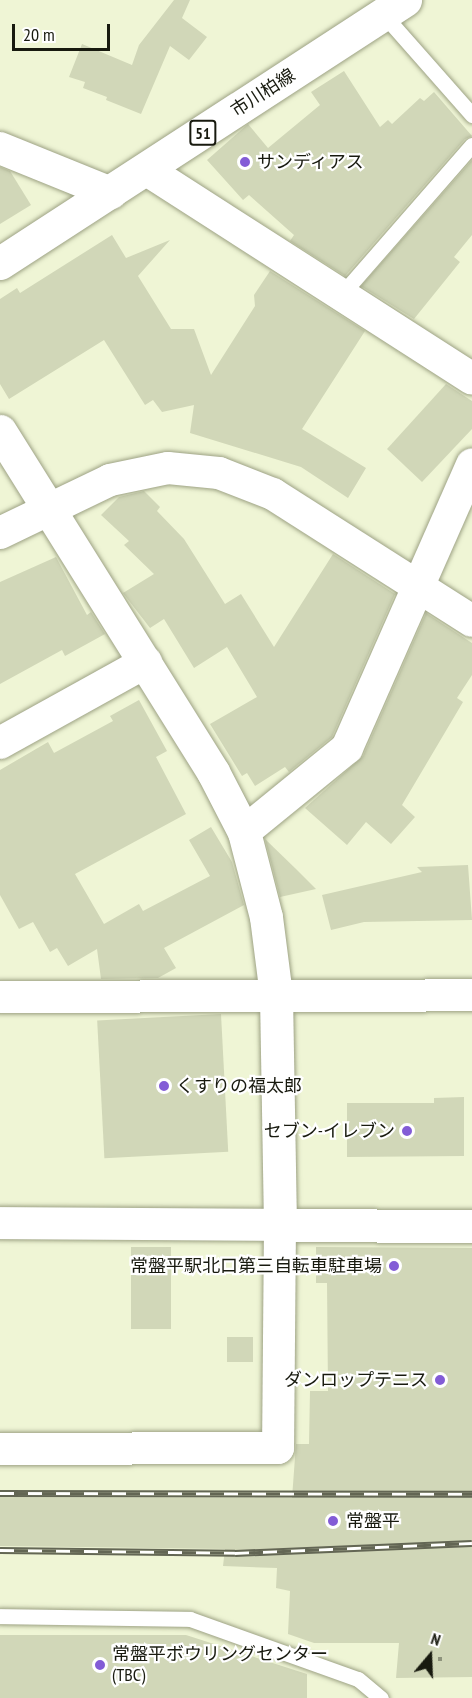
<!DOCTYPE html>
<meta charset="utf-8">
<style>
body{margin:0}
#map{position:relative;width:472px;height:1698px;overflow:hidden;background:#eff5d5;font-family:"PT Sans Narrow","Noto Sans JP",sans-serif}
div>[style]{position:absolute}
[style*='--x']{left:calc(var(--x)*1px);top:calc(var(--y)*1px);width:calc(var(--w)*1px);rotate:calc(var(--a)*1deg)}
.building>*{inset:0;background:#d1d7b8;transform-origin:0 0}
.path>*{height:4px;margin-top:-2px;transform-origin:0;background:repeating-linear-gradient(90deg,#8e937c 0 4.5px,transparent 0 7.5px)}
.roads{filter:drop-shadow(0 0 2px #9da284) drop-shadow(0 0 2px #9da284)}
.lane>*{height:15px;margin:-7.5px;padding:0 7.5px;transform-origin:7.5px;border-radius:7.5px;background:#fff}
.street>*{height:32px;margin:-16px;padding:0 16px;transform-origin:16px;border-radius:16px;background:#fff}
.secondary>*{height:33px;margin:-16.5px;padding:0 16.5px;transform-origin:16.5px;border-radius:16.5px;background:#fff}
.primary>*{height:33px;margin:-16.5px;padding:0 16.5px;transform-origin:16.5px;border-radius:16.5px;background:#fff}
.rail>*{height:7px;margin-top:-3.5px;transform-origin:0;background:repeating-linear-gradient(90deg,#fff 0 14px,#636654 0 28px);box-sizing:border-box;border-block:2px solid #636654}
.dots>*{width:16px;height:16px;translate:-50% -50%;box-sizing:border-box;border:3px solid #fff;border-radius:50%}
span{translate:-50% -50%;white-space:nowrap;text-align:center;line-height:1.15;-webkit-text-stroke:4.5px #fff;paint-order:stroke}
.shield-label span{padding:2px 4px;background:#fff;border:2px solid;border-radius:4px;-webkit-text-stroke-width:0}
.shield-label{font-size:16px;color:#181a0f;font-weight:700}
.street-label{font-size:18px;color:#181a0f}
.poi-label{font-size:18px;color:#181a0f}
.left{translate:0 -50%;text-align:left}
.right{translate:-100% -50%;text-align:right}
.north{position:absolute;left:400px;top:1626px;width:60px;height:60px;-webkit-text-stroke:4px #fff;paint-order:stroke;rotate:19deg;font-size:16px;font-weight:700;line-height:24px;text-align:center;color:#181a0f}
.north::after{content:'';display:block;margin:auto;width:21px;height:27px;background:#181a0f;clip-path:polygon(50% 0,100% 100%,50% 72%,0 100%)}
.scale{position:absolute;left:12px;top:24px;width:98px;height:27px;box-sizing:border-box;border:3px solid #181a0f;border-top:0;padding-left:8px;font-size:18px;line-height:21px;white-space:nowrap;color:#181a0f;-webkit-text-stroke:4px #fff;paint-order:stroke}
</style>
<div id="map">
<div class="building">
<div style="clip-path:polygon(174px 0,190px 0,182px 18px,207px 37px,189px 60px,170px 46px,141px 114px,106px 100px,107px 97px,83px 88px,85px 82px,69px 77px,82px 44px,132px 65px,139px 45px)"></div>
<div style="clip-path:polygon(344px 71px,380px 127px,388px 120px,392px 124px,420px 98px,424px 101px,434px 92px,472px 136px,465px 139px,345px 276px,290px 241px,294px 235px,249px 195px,243px 200px,207px 160px,248px 124px,268px 148px,320px 105px,311px 92px)"></div>
<div style="clip-path:polygon(472px 160px,472px 235px,454px 257px,460px 262px,414px 319px,361px 286px)"></div>
<div style="clip-path:polygon(0 167px,10px 171px,31px 205px,0 224px)"></div>
<div style="clip-path:polygon(112px 235px,126px 258px,170px 240px,138px 276px,171px 329px,194px 329px,211px 375px,255px 306px,254px 295px,270px 271px,365px 331px,302px 429px,366px 468px,348px 498px,301px 467px,190px 433px,194px 405px,162px 412px,153px 400px,145px 405px,104px 340px,9px 399px,0 384px,0 299px,17px 288px,20px 293px)"></div>
<div style="clip-path:polygon(446px 384px,472px 401px,472px 429px,422px 482px,387px 449px)"></div>
<div style="clip-path:polygon(144px 491px,160px 507px,157px 511px,184px 539px,225px 604px,241px 594px,274px 647px,333px 554px,395px 594px,332px 737px,289px 772px,285px 767px,255px 786px,247px 773px,242px 776px,210px 724px,257px 697px,227px 647px,194px 668px,164px 619px,150px 628px,123px 593px,154px 574px,124px 545px,129px 541px,101px 515px,119px 497px)"></div>
<div style="clip-path:polygon(56px 557px,87px 615px,91px 612px,105px 634px,65px 656px,62px 650px,0 684px,0 582px)"></div>
<div style="clip-path:polygon(426px 613px,472px 643px,472px 675px,457px 698px,463px 702px,402px 805px,415px 817px,391px 844px,366px 822px,347px 845px,305px 808px,363px 756px)"></div>
<div style="clip-path:polygon(139px 700px,167px 751px,156px 757px,186px 814px,75px 874px,104px 924px,139px 904px,143px 911px,210px 876px,189px 840px,211px 827px,232px 862px,244px 905px,164px 948px,176px 968px,158px 978px,101px 979px,97px 949px,68px 966px,57px 948px,50px 952px,33px 922px,19px 929px,0 895px,0 770px,48px 742px,54px 753px,113px 721px,110px 716px)"></div>
<div style="clip-path:polygon(265px 839px,296px 869px,316px 889px,280px 897px)"></div>
<div style="clip-path:polygon(468px 865px,472px 920px,364px 922px,331px 930px,322px 895px,422px 872px,417px 867px)"></div>
<div style="left:221px;top:1014px;width:138px;height:124px;rotate:87deg"></div>
<div style="clip-path:polygon(464px 1097px,464px 1156px,347px 1157px,347px 1103px,434px 1103px,434px 1098px)"></div>
<div style="left:131px;top:1247px;width:40px;height:82px"></div>
<div style="clip-path:polygon(316px 1247px,472px 1248px,472px 1677px,396px 1678px,399px 1643px,314px 1643px,288px 1634px,290px 1591px,276px 1588px,277px 1568px,223px 1566px,225px 1549px,0 1546px,0 1497px,292px 1498px,296px 1444px,309px 1444px,310px 1391px,328px 1391px,327px 1283px,316px 1283px)"></div>
<div style="left:227px;top:1337px;width:26px;height:25px"></div>
<div style="clip-path:polygon(0 1635px,186px 1635px,307px 1674px,307px 1698px,0 1698px)"></div>
</div>
<div class="path">
<div style="--x:440;--y:1661;--w:6;--a:-90"></div>
</div>
<div class="roads">
<div class="lane">
<div style="--x:383;--y:14;--w:135;--a:48.6"></div>
<div style="--x:341;--y:295;--w:199;--a:-48.9"></div>
<div style="--x:0;--y:1616;--w:190;--a:0.9"></div>
<div style="--x:190;--y:1619;--w:178;--a:19.7"></div>
<div style="--x:358;--y:1679;--w:30;--a:40"></div>
</div>
<div class="street">
<div style="--x:0;--y:148;--w:120;--a:22.1"></div>
<div style="--x:147;--y:170;--w:386;--a:32.7"></div>
<div style="--x:0;--y:533;--w:122;--a:-25.7"></div>
<div style="--x:110;--y:480;--w:59;--a:-11.7"></div>
<div style="--x:168;--y:468;--w:51;--a:5.6"></div>
<div style="--x:219;--y:473;--w:58;--a:21.3"></div>
<div style="--x:273;--y:494;--w:236;--a:32.5"></div>
<div style="--x:0;--y:743;--w:167;--a:-29"></div>
<div style="--x:244;--y:832;--w:133;--a:-39.2"></div>
<div style="--x:347;--y:748;--w:310;--a:-66.2"></div>
<div style="--x:0;--y:997;--w:472;--a:-0.2"></div>
<div style="--x:0;--y:1223;--w:280;--a:0.4"></div>
<div style="--x:280;--y:1225;--w:223;--a:90.5"></div>
<div style="--x:278;--y:1448;--w:278;--a:179.8"></div>
</div>
<div class="secondary">
<div style="--x:0;--y:431;--w:402;--a:58"></div>
<div style="--x:213;--y:772;--w:68;--a:62.7"></div>
<div style="--x:244;--y:832;--w:88;--a:75.5"></div>
<div style="--x:266;--y:917;--w:79;--a:82.7"></div>
<div style="--x:276;--y:995;--w:230;--a:89"></div>
<div style="--x:280;--y:1225;--w:192;--a:0.3"></div>
</div>
<div class="primary">
<div style="--x:0;--y:263;--w:483;--a:-33"></div>
</div>
</div>
<div class="rail">
<div style="--x:0;--y:1493;--w:472;--a:0.1"></div>
<div style="--x:0;--y:1550;--w:235;--a:0.7"></div>
<div style="--x:235;--y:1553;--w:237;--a:-2.4"></div>
</div>
<div class="dots">
<div style="left:245px;top:162px;background:#835cd6"></div>
<div style="left:164px;top:1086px;background:#835cd6"></div>
<div style="left:407px;top:1131px;background:#835cd6"></div>
<div style="left:394px;top:1266px;background:#835cd6"></div>
<div style="left:440px;top:1380px;background:#835cd6"></div>
<div style="left:333px;top:1521px;background:#835cd6"></div>
<div style="left:100px;top:1665px;background:#835cd6"></div>
</div>
<div class="shield-label">
<span style="left:203px;top:133px">51</span>
</div>
<div class="street-label">
<span style="left:263px;top:93px;rotate:-33deg">市川柏線</span>
</div>
<div class="poi-label">
<span class="left" style="left:257px;top:162px">サンディアス</span>
<span class="left" style="left:176px;top:1086px">くすりの福太郎</span>
<span class="right" style="left:395px;top:1131px">セブン-イレブン</span>
<span class="right" style="left:382px;top:1266px">常盤平駅北口第三自転車駐車場</span>
<span class="right" style="left:428px;top:1380px">ダンロップテニス</span>
<span class="left" style="left:346px;top:1521px">常盤平</span>
<span class="left" style="left:112px;top:1665px">常盤平ボウリングセンター<br>(TBC)</span>
</div>
<div class="north">N</div>
<div class="scale">20 m</div>
</div>
